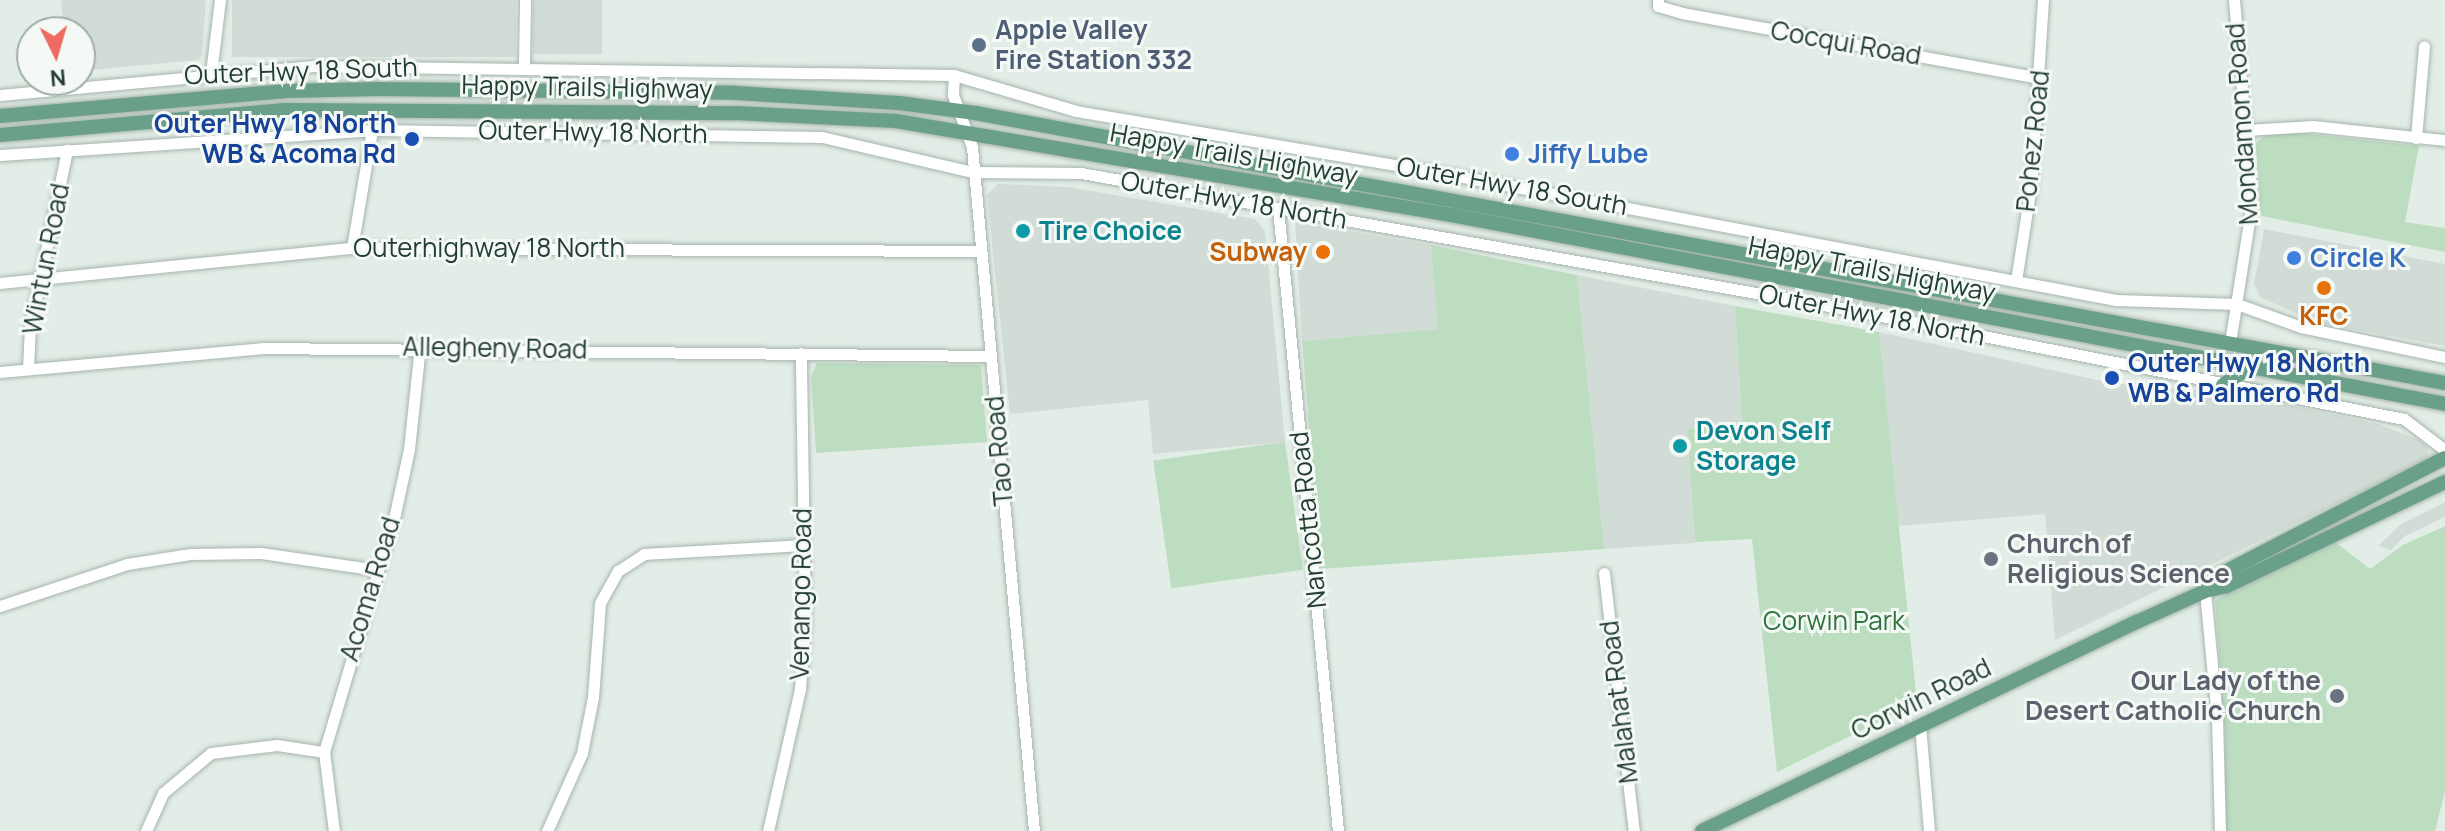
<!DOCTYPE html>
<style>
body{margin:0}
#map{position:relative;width:2445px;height:831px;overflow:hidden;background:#e3ede7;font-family:Manrope,sans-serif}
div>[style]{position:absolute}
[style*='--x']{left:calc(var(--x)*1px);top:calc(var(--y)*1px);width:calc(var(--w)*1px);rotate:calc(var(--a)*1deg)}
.built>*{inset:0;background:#d2dcd6;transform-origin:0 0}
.green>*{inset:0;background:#bdddc0;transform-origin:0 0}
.roads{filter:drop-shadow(0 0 2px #a6b5ad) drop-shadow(0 0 2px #a6b5ad)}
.minor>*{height:11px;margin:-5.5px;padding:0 5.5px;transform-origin:5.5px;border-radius:5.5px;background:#fff}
.major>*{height:14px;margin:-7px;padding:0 7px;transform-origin:7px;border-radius:7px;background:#6aa089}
.dots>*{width:22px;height:22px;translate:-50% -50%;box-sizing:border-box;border:4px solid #f4f9f6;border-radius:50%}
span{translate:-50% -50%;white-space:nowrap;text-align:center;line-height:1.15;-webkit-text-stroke:6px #f4f9f6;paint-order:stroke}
.service-label{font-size:26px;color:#4e5e75;font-weight:700}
.left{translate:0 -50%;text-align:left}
.street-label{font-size:26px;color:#233e32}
.transit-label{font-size:26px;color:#164399;font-weight:700}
.right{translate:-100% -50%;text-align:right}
.shop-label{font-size:26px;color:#366cbe;font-weight:700}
.culture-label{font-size:26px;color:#0d838f;font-weight:700}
.food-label{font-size:26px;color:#c56008;font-weight:700}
.worship-label{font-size:26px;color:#5b616d;font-weight:700}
.park-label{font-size:26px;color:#2f733e}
.north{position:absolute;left:16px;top:16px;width:80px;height:80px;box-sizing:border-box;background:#f4f9f6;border:2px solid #a0aea8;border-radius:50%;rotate:175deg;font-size:22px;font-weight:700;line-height:32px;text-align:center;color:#233e32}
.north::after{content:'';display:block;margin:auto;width:28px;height:36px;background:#ed6b61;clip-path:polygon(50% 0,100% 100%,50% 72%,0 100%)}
</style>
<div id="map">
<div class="built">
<div style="clip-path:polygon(61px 0,206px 0,202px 55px,199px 60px,80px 71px,80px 32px,64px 32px)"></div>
<div style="left:232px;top:0;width:284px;height:57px"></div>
<div style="left:533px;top:0;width:69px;height:54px"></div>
<div style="clip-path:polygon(998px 184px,1069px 187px,1255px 219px,1265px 231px,1285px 442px,1153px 454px,1148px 400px,1010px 414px,987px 195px)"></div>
<div style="clip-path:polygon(1295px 222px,1431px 245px,1439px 329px,1302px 341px)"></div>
<div style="clip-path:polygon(2264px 229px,2445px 264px,2445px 346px,2314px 322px,2260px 297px,2254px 284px)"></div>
<div style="clip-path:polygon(1577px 275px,1735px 306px,1742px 424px,1687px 429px,1695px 543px,1604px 549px)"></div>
<div style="clip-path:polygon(1879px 332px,2111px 383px,2225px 392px,2378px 424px,2419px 440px,2428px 447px,2429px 459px,2055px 640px,2045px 514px,1898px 526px)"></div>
<div style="clip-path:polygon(2445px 502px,2445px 517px,2405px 536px,2391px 550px,2378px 546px,2401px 524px)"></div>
</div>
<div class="green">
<div style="clip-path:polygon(2291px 132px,2419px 146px,2405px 222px,2445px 228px,2445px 252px,2261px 216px,2256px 143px,2266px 135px)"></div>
<div style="clip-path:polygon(1431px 245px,1577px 275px,1604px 549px,1321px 569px,1302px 341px,1438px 329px)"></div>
<div style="clip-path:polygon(1735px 306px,1879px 332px,1917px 703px,1777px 772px,1752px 539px,1695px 542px,1687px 429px,1742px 423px)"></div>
<div style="clip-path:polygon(817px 363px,981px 365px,987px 442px,816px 453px,811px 376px)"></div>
<div style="left:1285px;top:442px;width:129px;height:133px;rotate:82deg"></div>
<div style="clip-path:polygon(2445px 526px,2445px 791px,2435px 831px,2225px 831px,2225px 732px,2215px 600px,2334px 541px,2370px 569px,2403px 545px)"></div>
</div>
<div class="roads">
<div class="minor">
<div style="--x:1658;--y:0;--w:6;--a:90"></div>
<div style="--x:1658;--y:6;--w:25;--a:16"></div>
<div style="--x:1682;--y:13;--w:365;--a:10.3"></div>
<div style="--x:524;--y:65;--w:65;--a:-89.1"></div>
<div style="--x:211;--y:73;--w:74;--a:-83"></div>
<div style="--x:954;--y:75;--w:20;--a:93"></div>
<div style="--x:953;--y:95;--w:55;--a:69.9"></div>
<div style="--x:972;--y:147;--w:687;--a:84.82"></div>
<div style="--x:0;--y:95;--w:315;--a:-5.3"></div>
<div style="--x:314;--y:66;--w:640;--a:0.81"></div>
<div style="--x:954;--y:75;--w:127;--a:16.4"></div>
<div style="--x:1076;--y:111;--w:355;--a:9.6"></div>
<div style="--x:1426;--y:170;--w:702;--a:10.67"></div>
<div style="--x:2116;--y:300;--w:121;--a:1.9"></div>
<div style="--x:2237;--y:304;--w:68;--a:19.8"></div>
<div style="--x:2301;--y:327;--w:147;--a:11.8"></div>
<div style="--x:2246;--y:130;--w:67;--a:-3.4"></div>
<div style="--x:2313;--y:126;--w:133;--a:6.1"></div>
<div style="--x:2416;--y:138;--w:92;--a:-85"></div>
<div style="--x:0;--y:155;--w:373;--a:-3.8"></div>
<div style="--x:372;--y:130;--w:450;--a:0.9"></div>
<div style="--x:822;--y:137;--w:155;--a:13.1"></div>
<div style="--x:973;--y:172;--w:108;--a:0.5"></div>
<div style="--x:1081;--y:173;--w:777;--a:10.08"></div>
<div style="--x:1846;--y:309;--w:569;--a:11.15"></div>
<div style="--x:2404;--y:419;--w:51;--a:37.1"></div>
<div style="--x:1278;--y:208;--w:626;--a:84.5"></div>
<div style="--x:352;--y:248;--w:120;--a:-80.4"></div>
<div style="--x:2016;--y:281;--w:97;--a:-81.1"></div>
<div style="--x:2031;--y:185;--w:185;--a:-86.3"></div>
<div style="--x:0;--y:283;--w:354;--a:-5.7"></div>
<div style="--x:352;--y:248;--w:628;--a:0.27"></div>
<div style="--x:2230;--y:343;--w:143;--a:-81.1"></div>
<div style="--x:2252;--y:202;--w:203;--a:-95.1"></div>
<div style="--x:28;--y:369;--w:43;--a:-87.3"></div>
<div style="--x:30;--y:326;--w:180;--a:-78.1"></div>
<div style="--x:0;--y:372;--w:265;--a:-5.2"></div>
<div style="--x:264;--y:348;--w:726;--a:0.63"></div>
<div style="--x:1604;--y:573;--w:260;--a:83.4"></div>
<div style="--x:2205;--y:591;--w:128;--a:84.6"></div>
<div style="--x:2217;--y:718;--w:113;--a:88.5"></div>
<div style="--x:0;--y:606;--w:134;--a:-18.3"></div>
<div style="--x:127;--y:564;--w:64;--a:-9"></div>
<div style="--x:190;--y:554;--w:71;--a:-0.8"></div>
<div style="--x:261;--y:553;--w:118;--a:8.3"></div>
<div style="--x:1920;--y:725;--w:106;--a:85.1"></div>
<div style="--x:146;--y:831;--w:42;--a:-65.9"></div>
<div style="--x:163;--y:793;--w:62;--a:-39.8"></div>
<div style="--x:211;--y:753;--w:66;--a:-6.9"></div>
<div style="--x:277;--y:745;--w:48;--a:8.5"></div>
<div style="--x:334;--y:831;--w:80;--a:-97.2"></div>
<div style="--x:324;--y:752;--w:248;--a:-73.4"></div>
<div style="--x:395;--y:514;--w:66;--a:-77.8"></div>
<div style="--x:409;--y:449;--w:104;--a:-83.9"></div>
<div style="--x:547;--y:831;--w:85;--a:-65.8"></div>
<div style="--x:582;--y:753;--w:57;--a:-78.9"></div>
<div style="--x:593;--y:697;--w:94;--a:-85.7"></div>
<div style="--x:600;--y:603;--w:37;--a:-61"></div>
<div style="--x:618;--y:571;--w:31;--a:-33"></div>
<div style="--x:644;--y:554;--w:159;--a:-3.2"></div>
<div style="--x:768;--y:831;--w:146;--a:-77.3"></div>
<div style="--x:800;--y:689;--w:67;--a:-85.7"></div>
<div style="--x:805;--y:622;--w:269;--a:-90.9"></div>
</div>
<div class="major">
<div style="--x:0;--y:116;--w:285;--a:-5"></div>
<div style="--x:284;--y:91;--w:94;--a:-1.2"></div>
<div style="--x:378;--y:89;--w:358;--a:0.6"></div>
<div style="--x:736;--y:93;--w:163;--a:3.5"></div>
<div style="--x:899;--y:103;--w:77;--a:7.5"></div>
<div style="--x:975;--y:113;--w:1495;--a:10.41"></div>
<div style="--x:0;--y:135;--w:286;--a:-5"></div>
<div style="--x:285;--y:110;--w:451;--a:0.4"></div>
<div style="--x:736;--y:113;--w:160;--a:2.9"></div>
<div style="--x:896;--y:121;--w:569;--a:9.61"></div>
<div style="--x:1457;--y:216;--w:1006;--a:10.77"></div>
<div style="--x:2223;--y:385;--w:32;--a:-34"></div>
<div style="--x:2205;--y:590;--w:23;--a:-45"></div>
<div style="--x:2221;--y:574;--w:252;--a:-27.4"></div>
<div style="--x:1702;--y:831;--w:485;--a:-25.7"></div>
<div style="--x:2139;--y:621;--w:72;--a:-24.4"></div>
<div style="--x:2205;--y:591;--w:23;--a:-13"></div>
<div style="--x:2227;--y:586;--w:242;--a:-25.5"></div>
</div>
</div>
<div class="dots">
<div style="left:979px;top:45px;background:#5c6f8a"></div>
<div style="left:412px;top:139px;background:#1a4fb4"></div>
<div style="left:1512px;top:154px;background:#3f7fe0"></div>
<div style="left:1023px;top:231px;background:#0f9aa8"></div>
<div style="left:1323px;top:252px;background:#e8710a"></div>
<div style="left:2294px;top:258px;background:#3f7fe0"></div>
<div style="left:2324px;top:288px;background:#e8710a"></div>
<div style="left:2112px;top:378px;background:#1a4fb4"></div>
<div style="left:1680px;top:446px;background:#0f9aa8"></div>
<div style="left:1991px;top:559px;background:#6b7280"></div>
<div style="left:2337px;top:696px;background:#6b7280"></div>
</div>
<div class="service-label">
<span class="left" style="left:995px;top:45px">Apple Valley<br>Fire Station 332</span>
</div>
<div class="street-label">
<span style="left:1846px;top:43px;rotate:10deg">Cocqui Road</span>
<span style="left:301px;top:71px;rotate:-2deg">Outer Hwy 18 South</span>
<span style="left:587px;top:87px;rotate:1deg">Happy Trails Highway</span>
<span style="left:2242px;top:124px;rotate:-94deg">Mondamon Road</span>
<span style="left:593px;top:132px;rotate:1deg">Outer Hwy 18 North</span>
<span style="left:2033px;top:141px;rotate:-84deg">Pohez Road</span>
<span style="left:1234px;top:154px;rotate:10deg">Happy Trails Highway</span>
<span style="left:1512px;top:186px;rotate:10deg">Outer Hwy 18 South</span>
<span style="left:1234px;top:200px;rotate:10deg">Outer Hwy 18 North</span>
<span style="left:489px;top:248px">Outerhighway 18 North</span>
<span style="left:46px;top:259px;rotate:-79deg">Wintun Road</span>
<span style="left:1872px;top:269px;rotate:11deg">Happy Trails Highway</span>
<span style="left:1872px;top:315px;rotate:11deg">Outer Hwy 18 North</span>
<span style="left:495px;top:348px;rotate:1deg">Allegheny Road</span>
<span style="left:999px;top:451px;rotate:-95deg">Tao Road</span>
<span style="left:1308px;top:520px;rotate:-96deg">Nancotta Road</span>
<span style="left:370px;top:589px;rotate:-73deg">Acoma Road</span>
<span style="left:801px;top:594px;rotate:-89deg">Venango Road</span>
<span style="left:1921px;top:699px;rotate:-26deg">Corwin Road</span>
<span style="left:1619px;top:702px;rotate:-97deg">Malahat Road</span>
</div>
<div class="transit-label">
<span class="right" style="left:396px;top:139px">Outer Hwy 18 North<br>WB &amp; Acoma Rd</span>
<span class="left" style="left:2128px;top:378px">Outer Hwy 18 North<br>WB &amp; Palmero Rd</span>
</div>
<div class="shop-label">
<span class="left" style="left:1528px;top:154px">Jiffy Lube</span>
<span class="left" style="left:2310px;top:258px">Circle K</span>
</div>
<div class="culture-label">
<span class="left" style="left:1039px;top:231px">Tire Choice</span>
<span class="left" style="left:1696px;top:446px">Devon Self<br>Storage</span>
</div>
<div class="food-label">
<span class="right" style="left:1307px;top:252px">Subway</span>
<span style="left:2324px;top:316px">KFC</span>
</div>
<div class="worship-label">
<span class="left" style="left:2007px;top:559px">Church of<br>Religious Science</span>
<span class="right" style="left:2321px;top:696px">Our Lady of the<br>Desert Catholic Church</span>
</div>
<div class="park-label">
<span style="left:1834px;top:621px">Corwin Park</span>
</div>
<div class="north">N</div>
</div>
